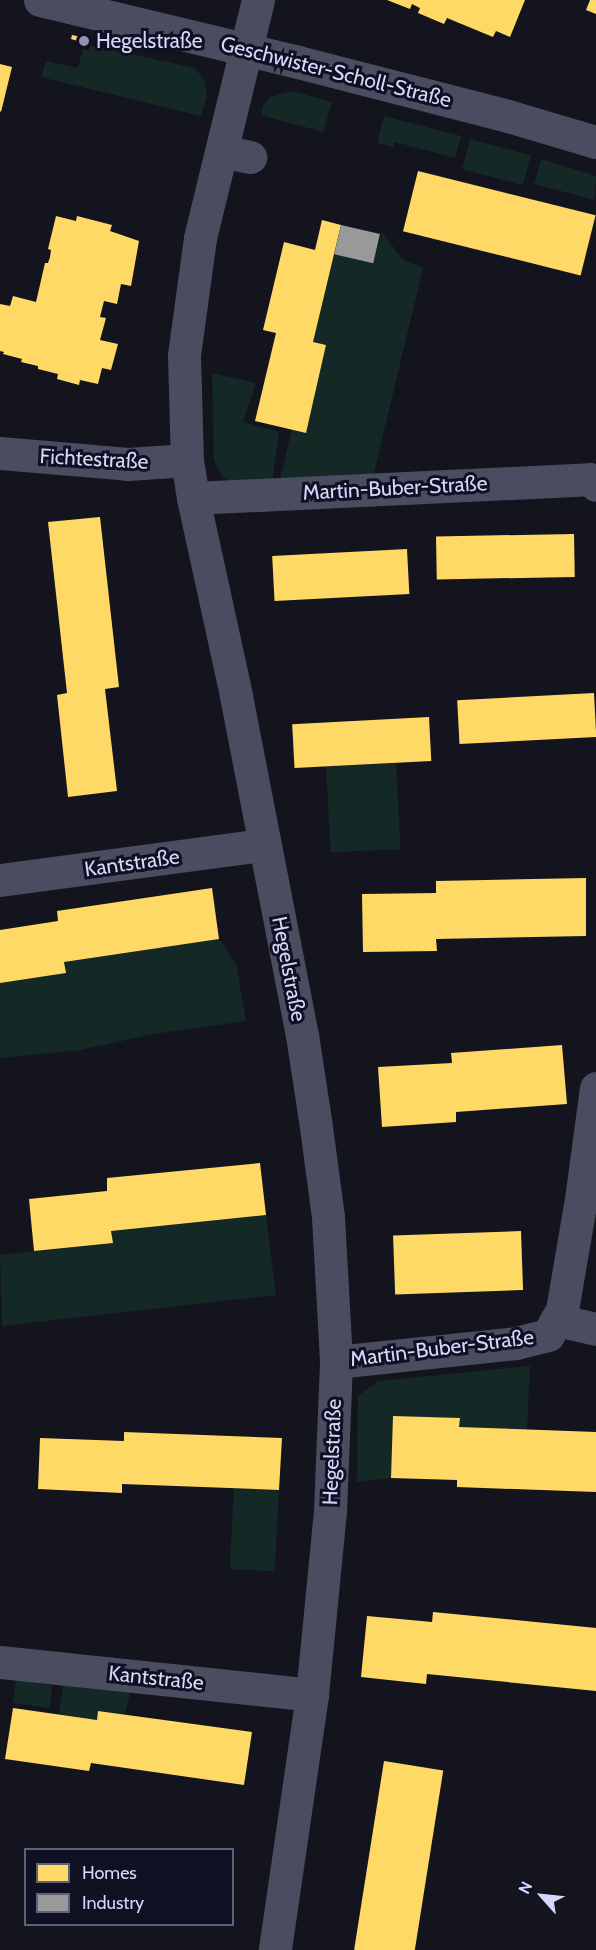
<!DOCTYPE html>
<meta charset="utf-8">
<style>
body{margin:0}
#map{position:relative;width:596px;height:1950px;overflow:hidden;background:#14141f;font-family:Cabin,sans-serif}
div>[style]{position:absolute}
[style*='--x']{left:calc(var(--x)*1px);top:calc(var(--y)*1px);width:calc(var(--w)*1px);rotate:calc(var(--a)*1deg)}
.green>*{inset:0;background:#142926;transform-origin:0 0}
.homes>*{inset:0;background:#ffd966;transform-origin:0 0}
.industry>*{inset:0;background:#999;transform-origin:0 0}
.minor>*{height:33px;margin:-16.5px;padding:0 16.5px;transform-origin:16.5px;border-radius:16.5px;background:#4a4d5f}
.dots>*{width:16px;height:16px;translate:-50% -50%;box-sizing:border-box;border:3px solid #101023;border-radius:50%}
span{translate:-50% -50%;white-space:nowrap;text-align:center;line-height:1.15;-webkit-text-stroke:6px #101023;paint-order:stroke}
.poi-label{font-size:21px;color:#d6d8fb}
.left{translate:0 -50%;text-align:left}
.street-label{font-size:21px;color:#d6d8fb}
.legend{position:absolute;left:24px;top:1848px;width:210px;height:78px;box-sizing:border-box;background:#101023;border:2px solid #5f6079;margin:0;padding:8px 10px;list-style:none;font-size:18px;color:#d6d8fb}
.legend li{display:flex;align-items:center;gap:12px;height:30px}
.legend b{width:30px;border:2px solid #5f6079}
.north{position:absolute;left:512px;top:1866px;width:60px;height:60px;-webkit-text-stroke:4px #101023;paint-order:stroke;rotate:297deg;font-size:16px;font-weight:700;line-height:24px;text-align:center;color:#d6d8fb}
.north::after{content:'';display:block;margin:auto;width:21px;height:27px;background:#d6d8fb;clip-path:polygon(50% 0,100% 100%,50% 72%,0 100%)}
</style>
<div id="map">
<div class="green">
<div style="clip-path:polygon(90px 45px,195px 68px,204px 80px,207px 96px,201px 116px,41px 77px,46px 61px,78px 68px,83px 49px,89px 51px)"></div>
<div style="clip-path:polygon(292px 91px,332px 102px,323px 132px,261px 115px,263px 106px,270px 97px)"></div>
<div style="clip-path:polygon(384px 116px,461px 136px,455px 158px,395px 142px,393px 147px,377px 143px)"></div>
<div style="left:470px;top:139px;width:63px;height:31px;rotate:15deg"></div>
<div style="clip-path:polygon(541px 159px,596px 176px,595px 200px,534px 184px)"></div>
<div style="clip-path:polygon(382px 232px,403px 260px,423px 268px,372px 481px,279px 483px,292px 430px,306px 433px,326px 345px,313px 342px,334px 254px,373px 263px)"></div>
<div style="clip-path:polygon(212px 373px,256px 383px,243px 422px,279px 432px,272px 483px,235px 485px,222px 476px,214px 460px)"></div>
<div style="left:396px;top:763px;width:86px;height:70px;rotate:87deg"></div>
<div style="clip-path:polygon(219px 939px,236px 963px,246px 1021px,154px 1034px,80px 1050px,0 1058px,0 983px,65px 973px,64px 962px)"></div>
<div style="clip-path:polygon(266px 1215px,276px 1295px,2px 1326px,0 1255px,112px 1243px,111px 1231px)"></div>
<div style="clip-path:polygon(530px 1366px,527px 1429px,459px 1427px,459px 1418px,394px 1416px,391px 1478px,357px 1482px,358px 1396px,378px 1381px)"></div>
<div style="left:234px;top:1488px;width:45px;height:81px;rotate:3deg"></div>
<div style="left:16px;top:1680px;width:37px;height:23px;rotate:8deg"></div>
<div style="clip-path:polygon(63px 1685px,130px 1693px,125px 1714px,99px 1711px,97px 1720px,59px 1714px)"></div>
</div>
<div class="homes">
<div style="clip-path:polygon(387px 0,525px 0,510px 37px,496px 31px,493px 37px,447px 18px,444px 24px,418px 13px,420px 8px,412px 4px,410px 9px)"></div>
<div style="clip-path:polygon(590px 0,596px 0,596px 14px,586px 10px)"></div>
<div style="clip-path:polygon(72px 35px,90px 39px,88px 44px,71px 39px)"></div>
<div style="clip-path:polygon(0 64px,12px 67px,1px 112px,0 111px)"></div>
<div style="left:418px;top:171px;width:183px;height:62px;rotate:14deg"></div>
<div style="clip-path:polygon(56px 216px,76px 221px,77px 216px,112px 225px,110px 231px,139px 241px,131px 286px,121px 284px,117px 304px,104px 301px,100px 317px,106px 318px,100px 340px,118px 344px,111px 370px,102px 368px,98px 384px,80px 380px,79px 385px,57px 379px,58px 374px,38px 369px,38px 366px,21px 362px,22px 359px,3px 354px,4px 352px,0 351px,0 304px,10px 306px,13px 296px,36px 302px,45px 263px,48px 263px,50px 257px,51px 250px,48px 249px)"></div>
<div style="clip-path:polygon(322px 220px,341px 225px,313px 342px,326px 345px,306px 433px,255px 421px,276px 333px,263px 330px,284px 242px,315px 250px)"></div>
<div style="clip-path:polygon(100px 517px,119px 687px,105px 689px,117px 791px,68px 797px,57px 695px,67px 693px,48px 522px)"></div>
<div style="left:574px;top:534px;width:43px;height:138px;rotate:89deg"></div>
<div style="left:407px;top:549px;width:45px;height:135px;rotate:87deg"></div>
<div style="left:594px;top:693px;width:44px;height:137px;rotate:87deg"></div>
<div style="left:429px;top:717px;width:44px;height:137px;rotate:87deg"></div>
<div style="clip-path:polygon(586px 878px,586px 936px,436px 939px,437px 951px,363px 952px,362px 894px,436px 893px,436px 881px)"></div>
<div style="clip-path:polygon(212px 888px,219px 939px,64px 962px,66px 973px,0 983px,0 930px,58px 921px,57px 911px)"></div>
<div style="clip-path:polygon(562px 1045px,567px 1104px,456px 1112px,456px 1122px,382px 1127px,378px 1067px,452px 1063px,451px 1053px)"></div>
<div style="clip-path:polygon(260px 1163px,266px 1215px,111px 1231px,113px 1243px,34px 1251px,29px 1199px,107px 1191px,107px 1178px)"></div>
<div style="left:521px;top:1231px;width:59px;height:128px;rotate:88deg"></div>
<div style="clip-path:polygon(393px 1416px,460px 1418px,459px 1427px,596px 1432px,596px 1492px,457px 1487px,457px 1480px,391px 1478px)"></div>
<div style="clip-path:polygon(124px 1432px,282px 1438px,279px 1490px,122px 1484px,122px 1493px,38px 1489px,40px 1438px,124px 1441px)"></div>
<div style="clip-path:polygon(433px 1612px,596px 1628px,596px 1691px,427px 1674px,426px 1684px,361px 1677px,367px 1616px,432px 1622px)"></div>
<div style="clip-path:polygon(13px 1708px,97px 1720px,98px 1711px,252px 1732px,244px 1785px,91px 1763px,89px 1771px,5px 1759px)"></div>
<div style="left:384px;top:1761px;width:60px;height:191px;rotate:9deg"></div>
</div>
<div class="industry">
<div style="left:341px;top:225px;width:40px;height:30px;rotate:13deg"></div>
</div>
<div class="minor">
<div style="--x:40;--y:0;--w:265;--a:13.5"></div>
<div style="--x:298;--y:62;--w:217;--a:14.4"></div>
<div style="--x:508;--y:116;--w:92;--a:16.5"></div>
<div style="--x:258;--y:0;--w:245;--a:103.7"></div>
<div style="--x:200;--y:238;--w:118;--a:97.8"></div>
<div style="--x:184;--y:355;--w:105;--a:88.4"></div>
<div style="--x:187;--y:460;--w:38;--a:81"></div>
<div style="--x:193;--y:498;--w:203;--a:77.7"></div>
<div style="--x:236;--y:696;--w:345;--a:79"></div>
<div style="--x:302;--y:1035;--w:93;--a:81.3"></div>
<div style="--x:316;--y:1127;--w:91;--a:82.4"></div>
<div style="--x:328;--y:1217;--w:145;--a:86.8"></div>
<div style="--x:336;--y:1362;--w:149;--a:92.3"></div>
<div style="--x:330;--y:1511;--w:185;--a:95.6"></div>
<div style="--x:312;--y:1695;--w:258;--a:98.3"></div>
<div style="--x:222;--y:151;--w:29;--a:12"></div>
<div style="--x:0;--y:453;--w:128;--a:4.9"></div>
<div style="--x:128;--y:464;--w:59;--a:-3.9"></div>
<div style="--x:193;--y:498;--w:397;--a:-2.7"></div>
<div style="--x:590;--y:479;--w:8;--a:45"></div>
<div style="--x:0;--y:880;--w:266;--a:-7.6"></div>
<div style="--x:556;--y:1320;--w:41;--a:12.7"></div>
<div style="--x:336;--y:1362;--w:181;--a:-6"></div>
<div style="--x:516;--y:1343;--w:33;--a:-14"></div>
<div style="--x:548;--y:1335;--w:29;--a:-61"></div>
<div style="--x:562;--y:1310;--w:113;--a:-80.3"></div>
<div style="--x:581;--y:1199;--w:112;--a:-82.3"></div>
<div style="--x:0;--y:1662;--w:314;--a:6"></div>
</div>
<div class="dots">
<div style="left:84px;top:41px;background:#9293ae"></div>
</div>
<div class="poi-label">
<span class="left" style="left:96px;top:41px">Hegelstraße</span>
</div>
<div class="street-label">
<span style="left:336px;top:72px;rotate:14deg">Geschwister-Scholl-Straße</span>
<span style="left:94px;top:459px;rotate:3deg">Fichtestraße</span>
<span style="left:395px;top:488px;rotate:-3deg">Martin-Buber-Straße</span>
<span style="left:132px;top:863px;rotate:-8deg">Kantstraße</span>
<span style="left:289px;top:969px;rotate:79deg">Hegelstraße</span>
<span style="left:442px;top:1348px;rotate:-7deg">Martin-Buber-Straße</span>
<span style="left:332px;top:1452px;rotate:-88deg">Hegelstraße</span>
<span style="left:156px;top:1678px;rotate:6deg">Kantstraße</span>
</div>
<ul class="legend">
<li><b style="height:16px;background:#ffd966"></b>Homes</li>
<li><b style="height:16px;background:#999"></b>Industry</li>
</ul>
<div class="north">N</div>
</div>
